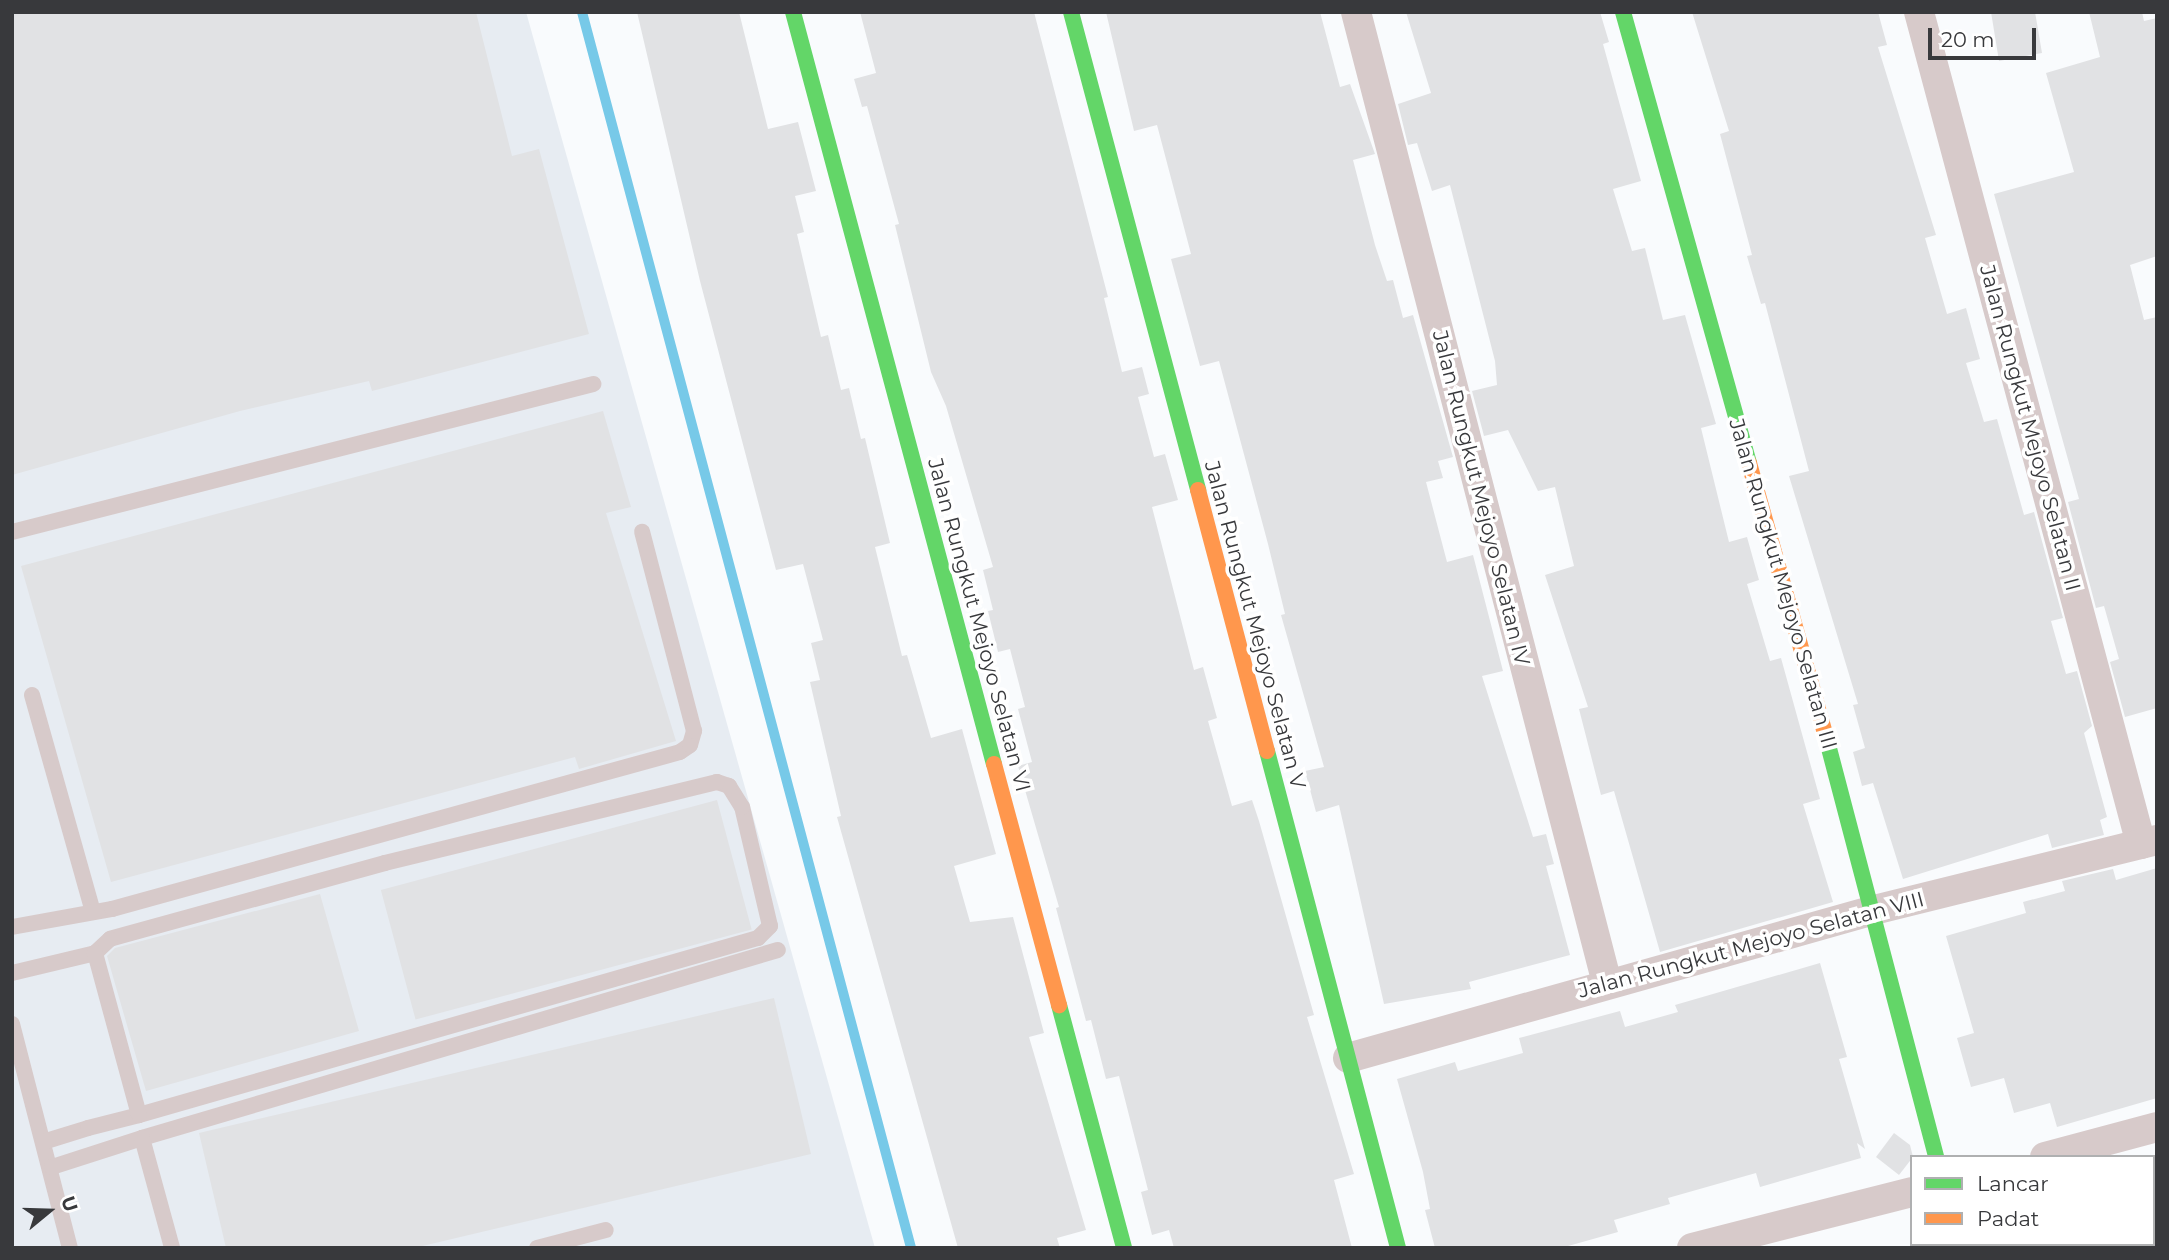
<!DOCTYPE html>
<style>
body{margin:0}
#map{position:relative;width:2169px;height:1260px;overflow:hidden;background:#f9fbfd;font-family:Montserrat,sans-serif}
div>[style]{position:absolute}
[style*='--x']{left:calc(var(--x)*1px);top:calc(var(--y)*1px);width:calc(var(--w)*1px);rotate:calc(var(--a)*1deg)}
.built>*{inset:0;background:#e7ecf2}
.stream>*{height:10px;margin:-5px;padding:0 5px;transform-origin:5px;border-radius:5px;background:#77c9e8}
.building>*{inset:0;background:#e1e2e4;transform-origin:0 0}
.lane>*{height:16px;margin:-8px;padding:0 8px;transform-origin:8px;border-radius:8px;background:#d7caca}
.street>*{height:30px;margin:-15px;padding:0 15px;transform-origin:15px;border-radius:15px;background:#d7caca}
.fast>*{height:16px;margin:-8px;padding:0 8px;transform-origin:8px;border-radius:8px;background:#63d668}
.slow>*{height:16px;margin:-8px;padding:0 8px;transform-origin:8px;border-radius:8px;background:#ff974d}
span{translate:-50% -50%;white-space:nowrap;text-align:center;line-height:1.15;-webkit-text-stroke:7px #fff;paint-order:stroke}
.street-label{font-size:21px;color:#38393c}
.frame{position:absolute;inset:0;border:14px solid #38393c;pointer-events:none}
.legend{position:absolute;left:1910px;top:1155px;width:245px;height:91px;box-sizing:border-box;background:#fff;border:2px solid #afb0b1;margin:0;padding:9px 12px;list-style:none;font-size:21px;color:#38393c}
.legend li{display:flex;align-items:center;gap:14px;height:35px}
.legend b{width:35px;border:2px solid #afb0b1}
.north{position:absolute;left:14px;top:1176px;width:70px;height:70px;-webkit-text-stroke:5px #fff;paint-order:stroke;rotate:71deg;font-size:19px;font-weight:700;line-height:28px;text-align:center;color:#38393c}
.north::after{content:'';display:block;margin:auto;width:24px;height:32px;background:#38393c;clip-path:polygon(50% 0,100% 100%,50% 72%,0 100%)}
.scale{position:absolute;left:1928px;top:28px;width:108px;height:32px;box-sizing:border-box;border:4px solid #38393c;border-top:0;padding-left:9px;font-size:21px;line-height:24px;white-space:nowrap;color:#38393c;-webkit-text-stroke:5px #fff;paint-order:stroke}
</style>
<div id="map">
<div class="built">
<div style="clip-path:polygon(12px 12px,526px 12px,875px 1248px,12px 1248px)"></div>
</div>
<div class="stream">
<div style="--x:582;--y:12;--w:1279;--a:75.09"></div>
</div>
<div class="building">
<div style="clip-path:polygon(12px 12px,476px 12px,512px 156px,539px 149px,589px 334px,372px 391px,369px 381px,240px 411px,12px 475px)"></div>
<div style="clip-path:polygon(637px 12px,739px 12px,768px 129px,798px 122px,816px 191px,795px 196px,804px 232px,797px 234px,821px 337px,828px 335px,841px 390px,849px 388px,861px 439px,865px 438px,890px 543px,875px 547px,902px 656px,907px 655px,931px 738px,962px 729px,996px 854px,954px 866px,970px 922px,1013px 917px,1044px 1033px,1029px 1037px,1086px 1230px,1057px 1238px,1060px 1248px,958px 1248px,837px 817px,841px 816px,810px 682px,820px 680px,811px 643px,823px 640px,803px 564px,776px 570px,700px 281px)"></div>
<div style="clip-path:polygon(860px 12px,1034px 12px,1108px 297px,1104px 298px,1122px 372px,1142px 367px,1149px 394px,1138px 397px,1154px 457px,1165px 454px,1178px 500px,1152px 507px,1194px 670px,1203px 667px,1217px 718px,1208px 721px,1232px 806px,1252px 800px,1259px 821px,1314px 1015px,1307px 1017px,1354px 1174px,1334px 1180px,1352px 1248px,1174px 1248px,1169px 1230px,1152px 1235px,1141px 1192px,1148px 1190px,1119px 1076px,1106px 1079px,1091px 1020px,1086px 1021px,1056px 908px,1059px 907px,1018px 766px,1032px 762px,1018px 709px,1025px 707px,1010px 649px,998px 652px,988px 611px,993px 610px,983px 570px,993px 567px,946px 406px,931px 372px,895px 225px,899px 224px,867px 106px,862px 107px,854px 79px,876px 73px)"></div>
<div style="clip-path:polygon(1106px 12px,1320px 12px,1340px 87px,1350px 84px,1375px 154px,1353px 160px,1375px 245px,1387px 281px,1393px 280px,1403px 318px,1413px 315px,1453px 457px,1438px 461px,1443px 478px,1426px 482px,1447px 562px,1473px 555px,1503px 671px,1482px 676px,1533px 837px,1546px 834px,1554px 864px,1546px 866px,1570px 955px,1469px 982px,1471px 989px,1384px 1004px,1339px 805px,1316px 812px,1305px 771px,1324px 767px,1281px 615px,1285px 614px,1268px 544px,1219px 361px,1200px 366px,1171px 259px,1191px 254px,1157px 125px,1134px 131px)"></div>
<div style="clip-path:polygon(1406px 12px,1600px 12px,1609px 42px,1603px 44px,1641px 181px,1613px 189px,1632px 251px,1645px 248px,1663px 320px,1685px 315px,1716px 424px,1701px 428px,1729px 542px,1747px 537px,1759px 580px,1747px 584px,1770px 661px,1781px 658px,1820px 799px,1803px 804px,1833px 902px,1660px 952px,1614px 791px,1601px 795px,1579px 709px,1588px 707px,1545px 575px,1574px 566px,1555px 487px,1538px 491px,1508px 430px,1484px 436px,1472px 391px,1497px 385px,1495px 361px,1450px 185px,1432px 191px,1417px 143px,1408px 145px,1398px 104px,1431px 93px)"></div>
<div style="clip-path:polygon(1692px 12px,1878px 12px,1887px 45px,1878px 47px,1936px 235px,1925px 238px,1947px 314px,1966px 308px,1980px 359px,1966px 363px,1984px 422px,1997px 419px,2024px 515px,2034px 512px,2063px 618px,2051px 621px,2066px 674px,2077px 671px,2092px 726px,2084px 733px,2107px 817px,2100px 820px,2104px 835px,2052px 848px,2048px 834px,1903px 879px,1873px 783px,1862px 786px,1853px 752px,1865px 748px,1853px 705px,1858px 704px,1789px 476px,1809px 471px,1765px 303px,1761px 304px,1747px 256px,1752px 255px,1720px 134px,1729px 131px)"></div>
<div style="clip-path:polygon(1991px 12px,2035px 12px,2042px 53px,1999px 61px)"></div>
<div style="clip-path:polygon(2089px 12px,2142px 12px,2144px 21px,2157px 18px,2157px 256px,2130px 265px,2144px 320px,2157px 317px,2157px 708px,2125px 717px,2110px 662px,2119px 659px,2104px 606px,2096px 608px,2068px 502px,2079px 499px,1994px 194px,2074px 172px,2046px 73px,2100px 57px)"></div>
<div style="clip-path:polygon(603px 411px,631px 507px,606px 513px,676px 741px,579px 769px,575px 757px,111px 882px,21px 566px)"></div>
<div style="left:717px;top:800px;width:134px;height:348px;rotate:75deg"></div>
<div style="clip-path:polygon(2157px 868px,2157px 1098px,2057px 1127px,2050px 1103px,2014px 1113px,2004px 1078px,1971px 1087px,1957px 1038px,1974px 1033px,1946px 936px,2026px 913px,2023px 902px,2065px 891px,2062px 881px,2113px 869px,2116px 880px)"></div>
<div style="clip-path:polygon(320px 894px,359px 1031px,146px 1091px,107px 956px,115px 948px)"></div>
<div style="clip-path:polygon(1820px 963px,1847px 1057px,1839px 1059px,1865px 1149px,1857px 1143px,1861px 1158px,1760px 1187px,1756px 1173px,1668px 1198px,1670px 1204px,1614px 1220px,1618px 1232px,1561px 1248px,1435px 1248px,1425px 1210px,1430px 1209px,1423px 1172px,1397px 1079px,1455px 1062px,1458px 1071px,1523px 1053px,1519px 1038px,1620px 1011px,1625px 1027px,1678px 1012px,1675px 1005px)"></div>
<div style="clip-path:polygon(774px 998px,811px 1154px,414px 1248px,226px 1248px,199px 1133px)"></div>
<div style="clip-path:polygon(1894px 1133px,1910px 1145px,1913px 1157px,1899px 1175px,1876px 1157px)"></div>
</div>
<div class="lane">
<div style="--x:12;--y:532;--w:600;--a:-14.29"></div>
<div style="--x:32;--y:695;--w:225;--a:74.3"></div>
<div style="--x:12;--y:927;--w:102;--a:-10.2"></div>
<div style="--x:112;--y:909;--w:589;--a:-15.45"></div>
<div style="--x:680;--y:752;--w:12;--a:-35"></div>
<div style="--x:690;--y:745;--w:15;--a:-74"></div>
<div style="--x:694;--y:731;--w:206;--a:-104.6"></div>
<div style="--x:12;--y:973;--w:85;--a:-13.5"></div>
<div style="--x:12;--y:1024;--w:231;--a:75.5"></div>
<div style="--x:142;--y:1138;--w:663;--a:-16.47"></div>
<div style="--x:43;--y:1142;--w:47;--a:-17.3"></div>
<div style="--x:88;--y:1128;--w:53;--a:-14.3"></div>
<div style="--x:139;--y:1115;--w:644;--a:-15.96"></div>
<div style="--x:758;--y:938;--w:17;--a:-45"></div>
<div style="--x:770;--y:926;--w:122;--a:-103.2"></div>
<div style="--x:742;--y:807;--w:25;--a:-122"></div>
<div style="--x:729;--y:786;--w:13;--a:-162"></div>
<div style="--x:717;--y:782;--w:342;--a:166.3"></div>
<div style="--x:385;--y:863;--w:285;--a:164.6"></div>
<div style="--x:110;--y:939;--w:21;--a:137"></div>
<div style="--x:95;--y:953;--w:168;--a:74.8"></div>
<div style="--x:52;--y:1167;--w:95;--a:-17.9"></div>
<div style="--x:142;--y:1138;--w:114;--a:74.7"></div>
<div style="--x:537;--y:1248;--w:71;--a:-14.6"></div>
</div>
<div class="street">
<div style="--x:1356;--y:12;--w:1003;--a:75.51"></div>
<div style="--x:1919;--y:12;--w:861;--a:75.06"></div>
<div style="--x:1348;--y:1058;--w:546;--a:-15.71"></div>
<div style="--x:1874;--y:910;--w:292;--a:-13.9"></div>
<div style="--x:2045;--y:1157;--w:116;--a:-15"></div>
<div style="--x:1958;--y:1244;--w:4;--a:76"></div>
<div style="--x:1692;--y:1248;--w:227;--a:-14.3"></div>
</div>
<div class="fast">
<div style="--x:793;--y:12;--w:778;--a:75.04"></div>
<div style="--x:1071;--y:12;--w:495;--a:75.1"></div>
<div style="--x:1623;--y:12;--w:468;--a:74.4"></div>
<div style="--x:1825;--y:733;--w:438;--a:75.3"></div>
<div style="--x:1267;--y:751;--w:514;--a:75.23"></div>
<div style="--x:1059;--y:1005;--w:252;--a:75"></div>
</div>
<div class="slow">
<div style="--x:1749;--y:463;--w:280;--a:74.3"></div>
<div style="--x:1198;--y:490;--w:270;--a:75.2"></div>
<div style="--x:994;--y:764;--w:250;--a:74.9"></div>
</div>
<div class="street-label">
<span style="left:2030px;top:428px;rotate:75deg">Jalan Rungkut Mejoyo Selatan II</span>
<span style="left:1481px;top:498px;rotate:76deg">Jalan Rungkut Mejoyo Selatan IV</span>
<span style="left:1783px;top:584px;rotate:74deg">Jalan Rungkut Mejoyo Selatan III</span>
<span style="left:979px;top:625px;rotate:75deg">Jalan Rungkut Mejoyo Selatan VI</span>
<span style="left:1255px;top:625px;rotate:75deg">Jalan Rungkut Mejoyo Selatan V</span>
<span style="left:1751px;top:945px;rotate:-15deg">Jalan Rungkut Mejoyo Selatan VIII</span>
</div>
<div class="frame"></div>
<ul class="legend">
<li><b style="height:9px;background:#63d668"></b>Lancar</li>
<li><b style="height:9px;background:#ff974d"></b>Padat</li>
</ul>
<div class="north">U</div>
<div class="scale">20 m</div>
</div>
